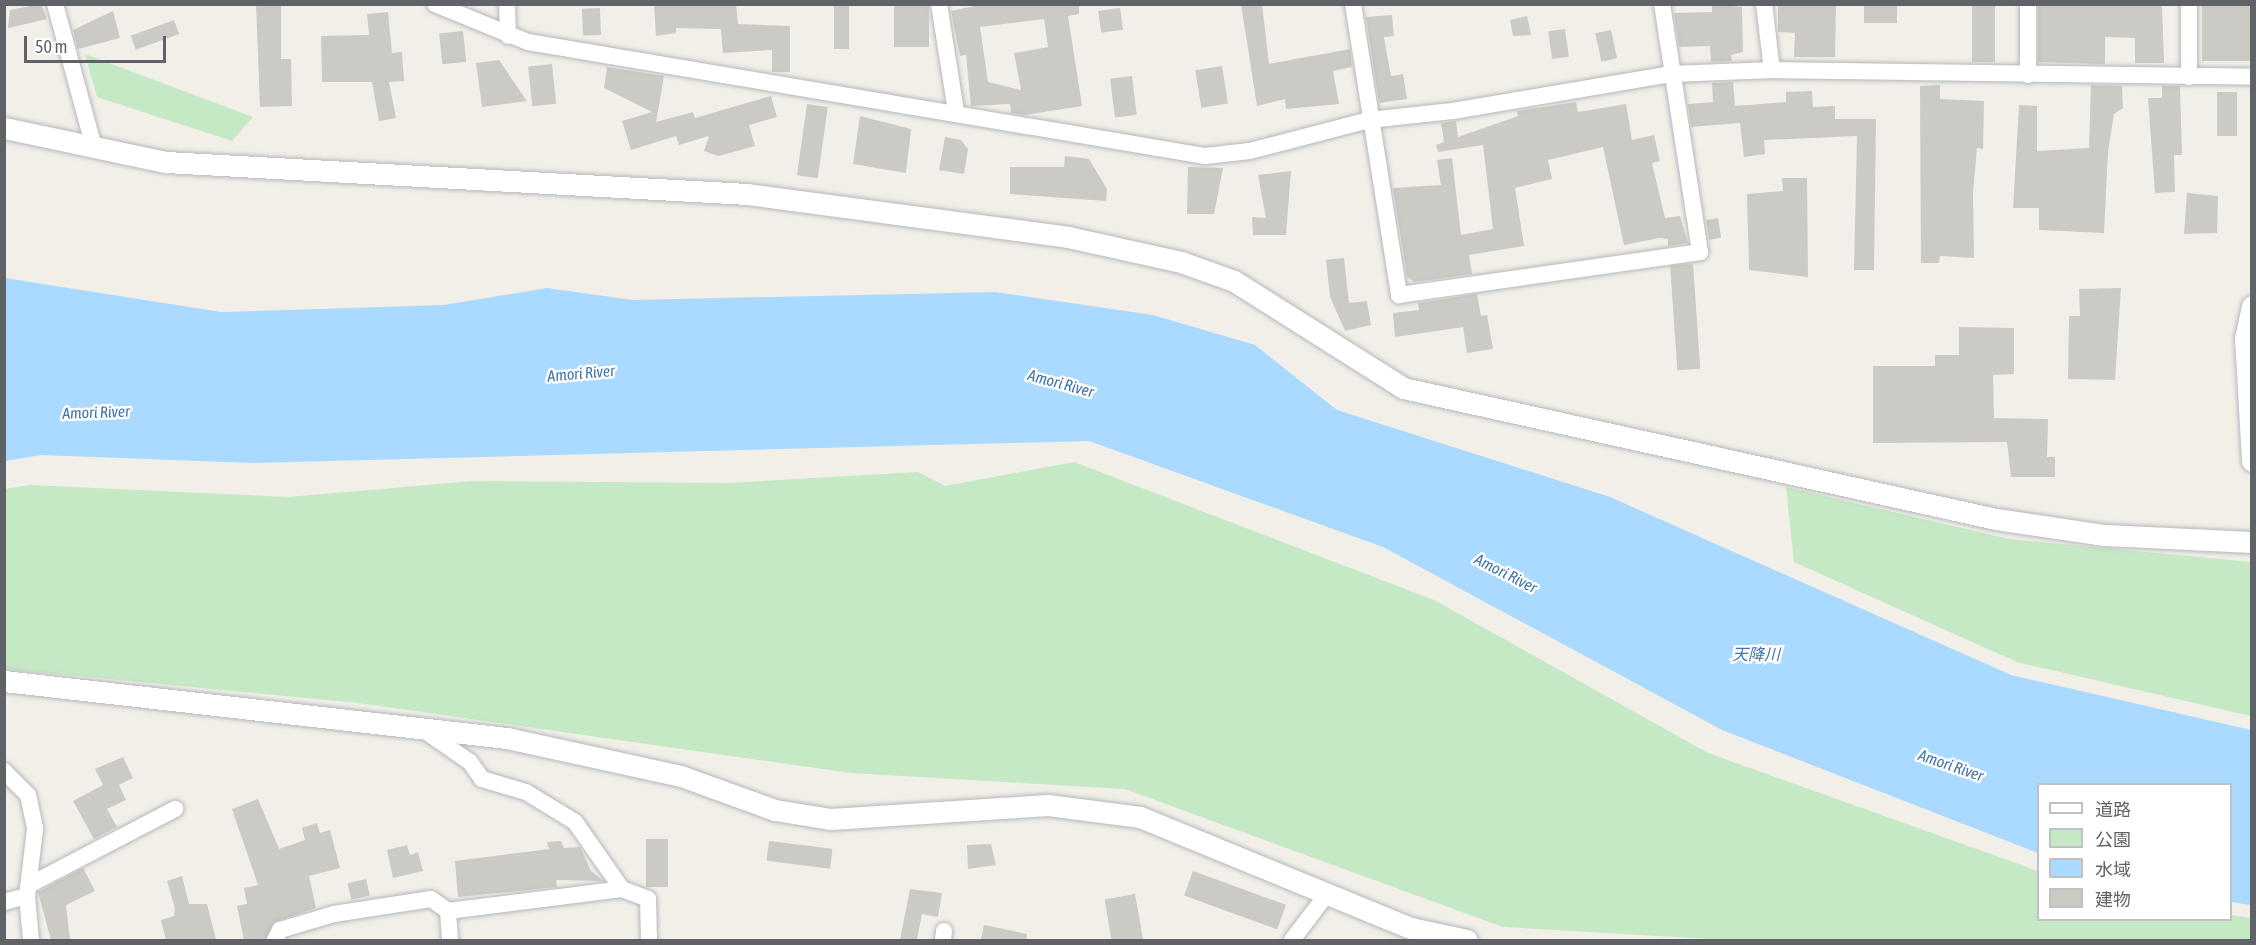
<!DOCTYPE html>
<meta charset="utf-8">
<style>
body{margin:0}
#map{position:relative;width:2256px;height:945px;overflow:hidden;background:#f1efe8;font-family:"Asap Condensed","Noto Sans JP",sans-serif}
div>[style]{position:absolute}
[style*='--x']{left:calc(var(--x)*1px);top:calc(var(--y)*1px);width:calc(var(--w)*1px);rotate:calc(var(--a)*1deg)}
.green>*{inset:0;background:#c5e8c5}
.water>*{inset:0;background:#aadaff}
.building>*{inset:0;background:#cccac5;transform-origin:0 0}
.roads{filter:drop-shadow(0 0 2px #b5b8bc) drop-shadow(0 0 2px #b5b8bc)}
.minor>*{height:16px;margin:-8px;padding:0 8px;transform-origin:8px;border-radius:8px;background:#fff}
.tertiary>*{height:21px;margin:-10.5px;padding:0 10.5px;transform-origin:10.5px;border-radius:10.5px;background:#fff}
span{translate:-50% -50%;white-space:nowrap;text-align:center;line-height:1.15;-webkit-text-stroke:5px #fff;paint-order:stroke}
.water-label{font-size:16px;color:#4174aa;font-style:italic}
.frame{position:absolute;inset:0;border:6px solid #5f6368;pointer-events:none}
.legend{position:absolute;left:2037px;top:783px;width:195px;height:138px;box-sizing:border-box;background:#fff;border:2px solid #bfc1c3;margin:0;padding:8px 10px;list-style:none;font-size:18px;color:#5f6368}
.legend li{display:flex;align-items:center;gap:12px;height:30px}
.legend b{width:30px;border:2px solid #bfc1c3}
.scale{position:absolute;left:24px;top:36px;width:142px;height:27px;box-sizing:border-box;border:3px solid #5f6368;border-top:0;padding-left:8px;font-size:18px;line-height:21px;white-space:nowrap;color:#5f6368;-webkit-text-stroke:4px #fff;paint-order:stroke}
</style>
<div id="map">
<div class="green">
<div style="clip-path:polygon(85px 54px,253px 117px,232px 141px,97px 97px)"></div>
<div style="clip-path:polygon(1074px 462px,1434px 600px,1708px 753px,2038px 871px,2038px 920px,2230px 920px,2231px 915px,2251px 918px,2251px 940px,1727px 940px,1503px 927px,1125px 789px,851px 773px,358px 703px,5px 669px,5px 489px,30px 485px,288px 497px,474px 481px,729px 483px,918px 472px,945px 486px)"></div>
<div style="clip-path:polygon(1786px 487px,2009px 539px,2251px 562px,2251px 716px,2017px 662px,1794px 562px)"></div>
</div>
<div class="water">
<div style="clip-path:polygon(5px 278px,221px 312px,444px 305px,547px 288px,633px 300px,995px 292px,1153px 315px,1255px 345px,1337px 410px,1610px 497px,2011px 675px,2251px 730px,2251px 905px,2231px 902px,2230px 784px,2038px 784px,2038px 853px,1722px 730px,1383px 547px,1089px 441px,252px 463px,41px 455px,5px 461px)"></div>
</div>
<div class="building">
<div style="clip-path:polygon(41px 4px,47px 19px,8px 28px,10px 10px)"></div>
<div style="clip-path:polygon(256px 4px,281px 4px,281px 59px,291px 59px,292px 106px,260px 107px)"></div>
<div style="clip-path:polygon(654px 4px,736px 4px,738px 24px,790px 26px,790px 72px,772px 72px,772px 50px,723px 53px,721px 29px,676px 28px,676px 33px,656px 36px)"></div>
<div style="left:834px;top:4px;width:15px;height:45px"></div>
<div style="left:894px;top:4px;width:35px;height:43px"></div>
<div style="clip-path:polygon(evenodd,984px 4px,1079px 4px,1079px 14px,1068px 16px,1082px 106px,1025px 115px,1011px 113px,1010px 104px,971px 106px,966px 55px,960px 56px,951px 11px,984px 4px,1044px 19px,1048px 47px,1014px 53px,1021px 90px,988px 82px,980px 27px,1044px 19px)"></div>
<div style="clip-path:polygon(1241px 4px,1262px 4px,1269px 64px,1350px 49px,1352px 67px,1333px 71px,1339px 104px,1286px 109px,1285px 99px,1257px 106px)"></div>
<div style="clip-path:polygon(1712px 4px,1742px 7px,1743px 52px,1731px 55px,1732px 61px,1711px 62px,1710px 46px,1679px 47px,1674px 13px,1712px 12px)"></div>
<div style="clip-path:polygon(1778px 4px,1836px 4px,1835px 57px,1794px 57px,1795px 33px,1778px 32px)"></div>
<div style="left:1864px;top:4px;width:33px;height:19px"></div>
<div style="left:1972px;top:4px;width:23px;height:58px"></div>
<div style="clip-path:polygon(2038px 4px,2162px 4px,2164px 63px,2135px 63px,2135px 38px,2105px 37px,2105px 64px,2038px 62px)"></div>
<div style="left:2202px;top:4px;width:50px;height:57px"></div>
<div style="left:600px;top:8px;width:27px;height:18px;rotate:88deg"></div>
<div style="left:1120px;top:8px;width:22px;height:22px;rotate:82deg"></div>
<div style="clip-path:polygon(113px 11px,120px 38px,78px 49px,73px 30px)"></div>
<div style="clip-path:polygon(388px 12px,392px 53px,402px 52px,404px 81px,389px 82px,396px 118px,379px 121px,372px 82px,322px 82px,321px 36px,369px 35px,367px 14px)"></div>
<div style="clip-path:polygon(1392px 15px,1394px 36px,1384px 37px,1391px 76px,1403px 74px,1407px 99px,1379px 103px,1366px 17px)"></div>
<div style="clip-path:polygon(1527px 16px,1531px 35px,1513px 36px,1510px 20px)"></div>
<div style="left:174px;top:20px;width:15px;height:46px;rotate:70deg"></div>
<div style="left:1565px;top:29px;width:28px;height:17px;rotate:82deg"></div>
<div style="left:1611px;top:30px;width:29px;height:16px;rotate:78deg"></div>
<div style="left:463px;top:31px;width:31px;height:24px;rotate:84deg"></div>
<div style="clip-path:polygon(499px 60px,527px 101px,482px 107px,476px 63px)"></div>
<div style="left:552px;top:64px;width:40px;height:24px;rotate:84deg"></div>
<div style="left:1222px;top:66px;width:38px;height:27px;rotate:81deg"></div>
<div style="clip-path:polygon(607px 67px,664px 76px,656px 122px,693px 112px,695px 118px,771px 96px,777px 117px,749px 125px,755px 146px,718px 156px,704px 151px,709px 136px,679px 145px,676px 136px,631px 150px,622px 121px,652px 112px,604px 88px)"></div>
<div style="left:1132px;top:76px;width:39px;height:22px;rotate:83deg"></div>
<div style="clip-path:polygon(1733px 82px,1735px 106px,1786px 102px,1786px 92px,1812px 91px,1813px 107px,1835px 106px,1835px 119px,1876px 119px,1874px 270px,1854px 270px,1857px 136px,1764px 140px,1765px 154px,1744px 157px,1740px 123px,1691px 127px,1688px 104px,1713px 102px,1712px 83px)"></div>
<div style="clip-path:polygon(1940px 85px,1940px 99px,1984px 101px,1983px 149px,1977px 148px,1973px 192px,1974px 258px,1940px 256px,1939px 263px,1921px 263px,1920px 86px)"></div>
<div style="clip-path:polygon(2091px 85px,2122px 86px,2123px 108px,2114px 114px,2108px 152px,2104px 233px,2039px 230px,2039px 208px,2013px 208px,2019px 105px,2037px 106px,2037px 151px,2089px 148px)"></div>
<div style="clip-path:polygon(2162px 86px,2180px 86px,2182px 155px,2174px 155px,2175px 192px,2155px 193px,2148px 98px,2162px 98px)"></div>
<div style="left:2217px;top:92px;width:20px;height:44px"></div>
<div style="clip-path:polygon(1576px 102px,1578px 112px,1626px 104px,1632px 140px,1654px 135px,1660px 161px,1652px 163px,1665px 218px,1680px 216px,1688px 243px,1668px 246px,1668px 239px,1659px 238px,1624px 245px,1603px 147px,1548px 160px,1552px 179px,1515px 188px,1524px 246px,1469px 255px,1472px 274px,1414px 282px,1407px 277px,1393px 188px,1441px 185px,1437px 160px,1452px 158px,1461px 235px,1493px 229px,1483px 145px,1438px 152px,1436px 145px,1444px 142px,1441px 123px,1456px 121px,1458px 137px,1518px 116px,1517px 111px)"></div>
<div style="left:807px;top:104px;width:21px;height:72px;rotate:8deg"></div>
<div style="clip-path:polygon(860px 116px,911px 129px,906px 173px,853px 164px)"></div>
<div style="clip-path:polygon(945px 137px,961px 140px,968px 149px,964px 174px,939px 170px)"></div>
<div style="clip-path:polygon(1065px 156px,1089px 159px,1107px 189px,1106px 201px,1010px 194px,1010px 167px,1064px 167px)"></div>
<div style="clip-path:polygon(1188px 167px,1223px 168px,1214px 214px,1187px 214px)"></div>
<div style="clip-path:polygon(1291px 171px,1286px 235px,1253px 235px,1252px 217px,1266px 218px,1258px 175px)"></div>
<div style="clip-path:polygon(1782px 178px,1807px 178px,1808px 277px,1749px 270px,1747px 194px,1783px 191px)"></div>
<div style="clip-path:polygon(2187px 193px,2218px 196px,2217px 233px,2184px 234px)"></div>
<div style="left:1718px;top:218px;width:20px;height:12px;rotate:81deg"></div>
<div style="clip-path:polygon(1344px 258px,1349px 303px,1367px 301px,1371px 325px,1345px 331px,1330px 297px,1326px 260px)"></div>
<div style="left:1693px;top:264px;width:105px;height:23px;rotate:86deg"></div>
<div style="clip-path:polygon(2121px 288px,2115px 380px,2068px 379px,2069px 316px,2080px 316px,2079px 289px)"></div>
<div style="clip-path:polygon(1477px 294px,1481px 316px,1487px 315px,1493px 349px,1467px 353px,1463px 327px,1395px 337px,1393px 313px,1419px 310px,1418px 303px)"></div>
<div style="clip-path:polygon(1959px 327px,2014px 328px,2014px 374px,1993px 375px,1994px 418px,2048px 419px,2047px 457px,2055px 457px,2055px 477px,2011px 477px,2007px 442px,1873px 443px,1873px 366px,1935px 366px,1935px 355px,1959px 355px)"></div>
<div style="clip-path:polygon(123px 757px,133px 778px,119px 785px,126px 800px,107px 809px,117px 827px,94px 839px,73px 801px,103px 785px,95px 769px)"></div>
<div style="clip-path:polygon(258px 799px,279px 849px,305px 840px,302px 828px,317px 823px,320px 833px,330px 830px,340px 868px,309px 876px,316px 908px,274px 922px,265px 940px,244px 940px,237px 906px,247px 904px,244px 888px,258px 885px,232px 809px)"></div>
<div style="left:646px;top:839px;width:22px;height:48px"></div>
<div style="clip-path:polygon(561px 841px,564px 848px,580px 847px,591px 871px,603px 881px,556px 880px,557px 887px,458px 897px,455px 861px,549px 849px,547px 842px)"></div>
<div style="left:769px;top:841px;width:64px;height:20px;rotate:7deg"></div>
<div style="clip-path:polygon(991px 844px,996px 865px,968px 869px,967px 845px)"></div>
<div style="clip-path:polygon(407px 845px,410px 855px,418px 852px,423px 871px,393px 878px,387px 850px)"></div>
<div style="clip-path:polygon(83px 868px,95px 891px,66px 905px,70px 940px,51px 940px,38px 892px)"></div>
<div style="left:1193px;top:871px;width:99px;height:26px;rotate:20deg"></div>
<div style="clip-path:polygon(182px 876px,189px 904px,207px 904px,216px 940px,166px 940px,161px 920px,174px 916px,175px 908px,167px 881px)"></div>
<div style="left:366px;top:879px;width:17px;height:19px;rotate:77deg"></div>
<div style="clip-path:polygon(910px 889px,942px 893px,938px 917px,922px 914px,917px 940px,900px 940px)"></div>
<div style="left:1135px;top:894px;width:46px;height:31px;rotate:80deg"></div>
<div style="clip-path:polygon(984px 925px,1027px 934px,1026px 940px,981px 940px)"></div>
</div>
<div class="roads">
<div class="minor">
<div style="--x:55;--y:4;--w:145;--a:74.8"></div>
<div style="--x:435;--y:4;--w:100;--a:22.2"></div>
<div style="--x:528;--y:42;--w:687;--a:9.56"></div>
<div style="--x:1205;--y:156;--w:45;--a:-6.3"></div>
<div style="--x:1250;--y:151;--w:123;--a:-14.6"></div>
<div style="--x:1369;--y:120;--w:84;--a:-6.1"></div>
<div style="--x:1453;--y:111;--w:222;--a:-9.6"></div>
<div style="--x:1672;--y:74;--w:100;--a:-2.3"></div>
<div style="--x:1772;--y:70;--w:480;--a:0.8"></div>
<div style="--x:507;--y:4;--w:32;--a:88"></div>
<div style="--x:939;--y:4;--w:108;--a:81"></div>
<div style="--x:1353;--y:4;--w:295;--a:81"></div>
<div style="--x:1399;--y:295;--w:304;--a:-8.1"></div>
<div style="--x:1700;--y:252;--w:251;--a:-98.7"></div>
<div style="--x:1764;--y:4;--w:66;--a:83.1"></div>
<div style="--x:2028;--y:75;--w:71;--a:-90"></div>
<div style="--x:2189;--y:77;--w:73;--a:-90"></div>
<div style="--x:422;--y:729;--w:58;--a:34.5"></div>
<div style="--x:470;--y:762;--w:21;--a:55"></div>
<div style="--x:482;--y:779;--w:46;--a:16.5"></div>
<div style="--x:526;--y:792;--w:57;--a:31.5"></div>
<div style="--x:575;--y:822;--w:82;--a:55"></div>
<div style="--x:4;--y:771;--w:34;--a:45"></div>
<div style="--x:28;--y:795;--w:35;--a:78"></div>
<div style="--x:35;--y:829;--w:67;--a:96.8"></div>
<div style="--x:27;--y:896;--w:44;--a:84.8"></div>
<div style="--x:29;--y:885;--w:165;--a:-27.5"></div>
<div style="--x:4;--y:902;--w:24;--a:-15"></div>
<div style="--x:275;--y:940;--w:11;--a:-63"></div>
<div style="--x:280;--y:930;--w:56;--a:-16.5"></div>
<div style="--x:334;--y:914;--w:98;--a:-8.8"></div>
<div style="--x:431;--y:899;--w:21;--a:35"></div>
<div style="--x:450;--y:940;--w:29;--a:-94"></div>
<div style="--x:448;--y:911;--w:175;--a:-7.2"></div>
<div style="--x:622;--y:889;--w:28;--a:21"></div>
<div style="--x:648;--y:899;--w:41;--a:88.6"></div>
<div style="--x:943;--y:940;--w:9;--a:-84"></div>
<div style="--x:1292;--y:940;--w:58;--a:-52.7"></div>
</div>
<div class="tertiary">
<div style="--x:4;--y:128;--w:166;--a:11.9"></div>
<div style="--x:166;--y:162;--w:582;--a:3.15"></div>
<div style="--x:747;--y:194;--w:324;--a:7.6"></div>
<div style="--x:1068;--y:237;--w:116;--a:12.5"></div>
<div style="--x:1181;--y:262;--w:56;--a:19.7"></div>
<div style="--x:1234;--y:281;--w:200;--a:32.3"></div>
<div style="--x:1403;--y:388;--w:607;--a:12.46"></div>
<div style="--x:1996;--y:519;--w:110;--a:8.4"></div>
<div style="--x:2105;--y:535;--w:147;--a:2.7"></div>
<div style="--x:2252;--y:306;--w:33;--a:102"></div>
<div style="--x:2245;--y:338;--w:123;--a:86.7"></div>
<div style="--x:4;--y:681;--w:506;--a:6.47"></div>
<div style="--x:507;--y:738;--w:178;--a:12.3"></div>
<div style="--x:681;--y:776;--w:100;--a:19.9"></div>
<div style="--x:775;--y:810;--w:57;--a:9.1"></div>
<div style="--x:831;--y:819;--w:217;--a:-3.7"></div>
<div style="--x:1048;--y:805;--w:93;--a:7.4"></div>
<div style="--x:1140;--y:817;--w:293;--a:22.3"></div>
<div style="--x:1411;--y:928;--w:57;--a:12.1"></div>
</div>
</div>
<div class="water-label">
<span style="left:581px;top:373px;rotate:-5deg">Amori River</span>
<span style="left:1061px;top:383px;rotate:15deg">Amori River</span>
<span style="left:96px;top:412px;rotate:-2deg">Amori River</span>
<span style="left:1506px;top:573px;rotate:27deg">Amori River</span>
<span style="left:1756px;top:654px">天降川</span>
<span style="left:1951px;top:765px;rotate:19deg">Amori River</span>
</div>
<div class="frame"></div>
<ul class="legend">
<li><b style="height:8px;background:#fff"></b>道路</li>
<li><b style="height:16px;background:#c5e8c5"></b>公園</li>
<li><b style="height:16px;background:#aadaff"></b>水域</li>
<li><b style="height:16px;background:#cccac5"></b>建物</li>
</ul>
<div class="scale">50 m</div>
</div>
